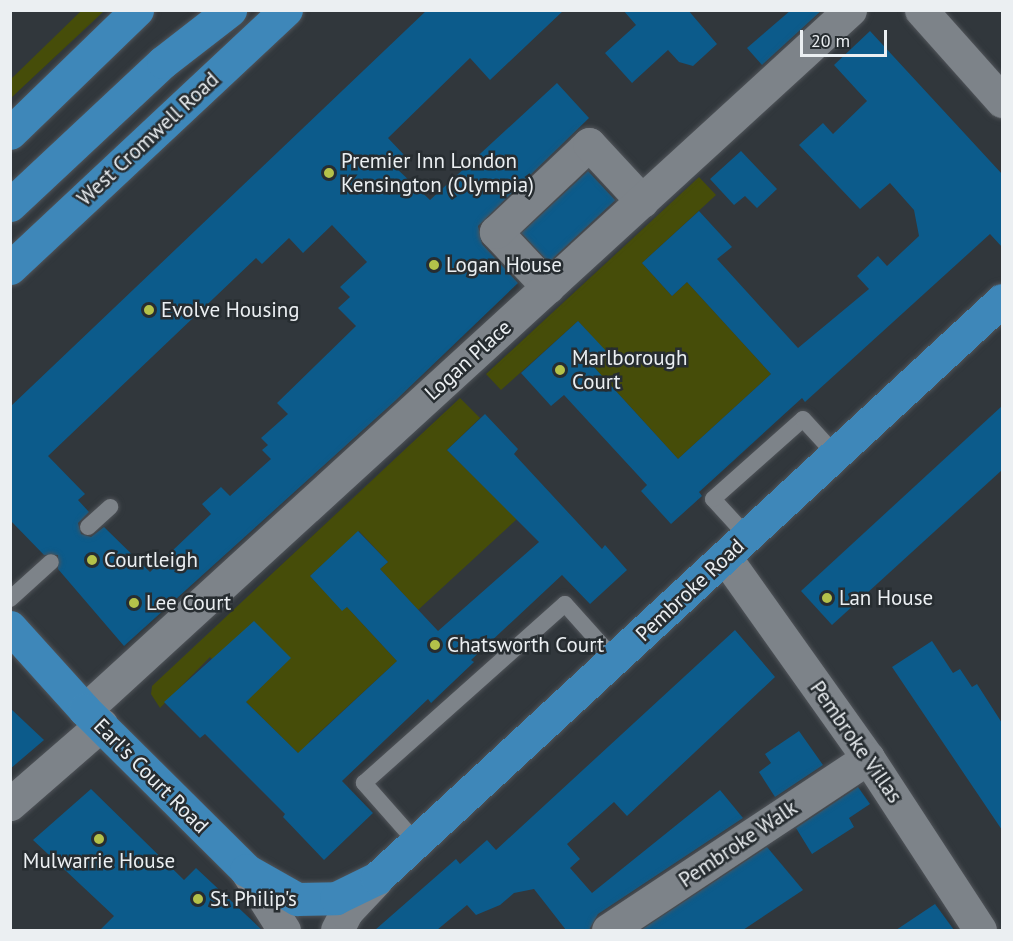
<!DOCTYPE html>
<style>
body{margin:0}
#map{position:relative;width:1013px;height:941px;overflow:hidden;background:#31373c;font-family:"PT Sans",sans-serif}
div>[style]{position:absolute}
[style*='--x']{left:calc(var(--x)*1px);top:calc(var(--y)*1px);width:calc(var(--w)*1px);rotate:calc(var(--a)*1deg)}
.green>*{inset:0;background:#464d09}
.building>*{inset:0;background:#0c5b8b;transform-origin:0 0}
.roads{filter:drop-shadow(0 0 2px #505459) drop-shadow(0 0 2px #505459)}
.service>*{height:16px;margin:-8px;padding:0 8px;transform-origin:8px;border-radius:8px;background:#7d8389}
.minor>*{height:33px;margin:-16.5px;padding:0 16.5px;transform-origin:16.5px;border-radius:16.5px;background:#7d8389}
.secondary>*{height:33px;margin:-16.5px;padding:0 16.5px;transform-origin:16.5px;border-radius:16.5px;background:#7d8389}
.trunk>*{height:33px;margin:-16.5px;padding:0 16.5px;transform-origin:16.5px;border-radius:16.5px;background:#3e87b9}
.dots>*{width:16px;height:16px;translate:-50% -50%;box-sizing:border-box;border:3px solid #272d31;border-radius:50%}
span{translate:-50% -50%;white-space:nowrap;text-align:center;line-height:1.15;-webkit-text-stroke:5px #272d31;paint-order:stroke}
.street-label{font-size:21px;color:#ebeff2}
.poi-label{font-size:21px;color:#ebeff2}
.left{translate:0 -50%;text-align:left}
.frame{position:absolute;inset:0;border:12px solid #ebeff2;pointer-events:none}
.scale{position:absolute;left:800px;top:30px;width:87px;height:27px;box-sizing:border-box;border:3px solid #ebeff2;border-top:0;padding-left:8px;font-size:18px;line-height:21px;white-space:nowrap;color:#ebeff2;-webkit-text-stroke:4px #272d31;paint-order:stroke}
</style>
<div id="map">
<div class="green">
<div style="clip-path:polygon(81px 11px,104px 11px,11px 98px,11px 79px)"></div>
<div style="clip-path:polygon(699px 177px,716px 195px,642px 263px,672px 296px,687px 282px,771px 374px,678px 459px,593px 366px,607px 353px,578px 321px,501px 390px,486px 374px)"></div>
<div style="clip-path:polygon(460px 398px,480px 418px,447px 450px,517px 519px,418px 610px,380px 569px,388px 562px,359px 531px,310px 576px,342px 610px,347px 607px,397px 661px,309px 742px,309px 750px,302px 757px,237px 693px,241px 688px,210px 657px,160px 708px,151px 694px,152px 686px)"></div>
</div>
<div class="building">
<div style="clip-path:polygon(evenodd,427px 10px,564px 10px,490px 80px,470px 58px,388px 138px,406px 157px,395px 167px,430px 200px,557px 83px,589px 118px,478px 226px,482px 244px,518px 283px,395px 401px,124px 646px,58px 569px,58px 555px,44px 555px,10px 520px,10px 407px,427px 10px,332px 225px,367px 262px,340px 287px,350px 297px,338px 308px,356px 326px,277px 403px,288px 414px,261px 438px,268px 445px,262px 450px,271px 459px,230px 496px,221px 487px,202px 504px,211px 514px,150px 572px,104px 527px,91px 537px,81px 534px,78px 523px,89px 512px,78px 500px,85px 494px,48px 456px,256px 258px,262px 264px,289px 238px,303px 253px,332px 225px)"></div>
<div style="clip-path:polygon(623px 10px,688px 10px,717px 44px,693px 66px,679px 62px,668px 50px,632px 83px,605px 53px,636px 25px)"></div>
<div style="clip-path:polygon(791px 10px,822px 10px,762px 65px,747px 48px)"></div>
<div style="clip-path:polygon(870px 31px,1002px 174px,1002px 247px,990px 234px,805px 402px,802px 398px,699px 492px,702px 496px,671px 524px,641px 491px,647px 485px,564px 395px,551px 406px,521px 373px,578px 321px,608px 353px,593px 366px,678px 459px,771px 374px,687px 282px,672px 296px,642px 263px,699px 211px,732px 247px,717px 259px,798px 348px,869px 289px,857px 276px,878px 256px,887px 266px,919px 236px,914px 210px,890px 183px,860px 209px,799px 145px,823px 123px,833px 134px,867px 101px,834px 65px)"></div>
<div style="clip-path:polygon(741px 151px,777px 189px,757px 208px,745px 196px,734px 205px,710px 179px)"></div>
<div style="left:588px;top:171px;width:40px;height:91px;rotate:47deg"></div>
<div style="clip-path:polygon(1002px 406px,1002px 470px,832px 625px,801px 591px)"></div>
<div style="clip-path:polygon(485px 414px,518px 449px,514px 454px,602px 549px,605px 545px,627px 570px,590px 604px,562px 575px,471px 660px,474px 662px,431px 703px,428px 699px,342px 781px,373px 813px,324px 860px,283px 817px,285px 814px,205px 734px,200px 738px,164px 702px,254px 621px,291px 658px,246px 702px,298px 753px,397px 661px,347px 607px,342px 611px,310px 576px,358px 531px,388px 562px,380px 569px,438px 631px,539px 542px,447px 450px)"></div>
<div style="clip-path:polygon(735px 630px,775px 677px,627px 816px,614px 802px,567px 844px,580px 859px,570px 868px,592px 893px,720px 790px,743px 818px,598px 914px,589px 930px,566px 930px,534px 889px,514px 893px,500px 905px,476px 915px,467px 905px,437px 930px,375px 930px,456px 859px,460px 864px,487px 840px,496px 850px)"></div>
<div style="clip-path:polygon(932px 641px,953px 673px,960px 669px,972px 687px,977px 684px,1002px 723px,1002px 830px,892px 667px)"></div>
<div style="clip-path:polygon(10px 708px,44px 740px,10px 769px)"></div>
<div style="clip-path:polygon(799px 731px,823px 765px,775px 797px,759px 772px,771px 763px,765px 754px)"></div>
<div style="clip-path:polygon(858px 787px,870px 804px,849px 818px,854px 827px,812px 854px,796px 828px)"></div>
<div style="clip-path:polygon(91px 789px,184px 880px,196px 868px,262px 930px,100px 930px,114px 916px,33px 840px)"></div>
<div style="clip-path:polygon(767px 847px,803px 890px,743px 930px,641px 930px)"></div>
<div style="clip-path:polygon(935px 904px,954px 930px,896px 930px)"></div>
</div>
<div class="roads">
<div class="service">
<div style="--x:88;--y:527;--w:30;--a:-42"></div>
<div style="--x:747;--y:536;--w:50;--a:-132.6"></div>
<div style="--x:713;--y:499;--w:120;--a:-41.6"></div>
<div style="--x:803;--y:419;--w:47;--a:47.6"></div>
<div style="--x:10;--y:599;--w:55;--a:-42.1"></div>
<div style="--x:416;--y:842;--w:79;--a:-131.4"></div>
<div style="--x:364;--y:783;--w:269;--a:-41.7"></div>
<div style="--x:565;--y:604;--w:75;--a:48.2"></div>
</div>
<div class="minor">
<div style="--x:921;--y:10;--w:122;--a:48.3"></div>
<div style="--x:548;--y:287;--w:76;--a:-133.4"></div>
<div style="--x:496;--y:232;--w:128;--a:-43.4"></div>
<div style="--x:589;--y:144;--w:78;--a:47.1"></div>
<div style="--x:725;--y:557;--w:247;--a:54.6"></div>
<div style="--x:868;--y:758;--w:205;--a:56.9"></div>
<div style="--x:85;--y:710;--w:1037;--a:-42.46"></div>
<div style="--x:10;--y:804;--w:121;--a:-41"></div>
<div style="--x:608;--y:930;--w:312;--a:-33.5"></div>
</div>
<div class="secondary">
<div style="--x:246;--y:870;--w:71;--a:57.7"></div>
<div style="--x:337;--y:930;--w:20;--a:-63"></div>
<div style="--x:346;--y:912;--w:44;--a:-46.8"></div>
</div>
<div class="trunk">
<div style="--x:10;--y:133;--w:177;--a:-44.1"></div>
<div style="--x:10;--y:205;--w:209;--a:-43.1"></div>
<div style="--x:163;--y:62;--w:85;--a:-37.8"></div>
<div style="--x:10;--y:268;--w:378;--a:-43.1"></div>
<div style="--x:10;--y:627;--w:112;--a:47.9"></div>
<div style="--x:85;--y:710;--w:227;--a:44.8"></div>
<div style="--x:246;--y:870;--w:59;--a:29.6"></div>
<div style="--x:297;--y:899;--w:39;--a:-1"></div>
<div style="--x:336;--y:898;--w:46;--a:-26"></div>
<div style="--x:377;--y:878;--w:851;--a:-42.76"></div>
</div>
</div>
<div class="dots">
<div style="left:329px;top:173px;background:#b4c24a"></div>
<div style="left:434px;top:265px;background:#b4c24a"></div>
<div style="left:149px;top:310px;background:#b4c24a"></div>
<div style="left:560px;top:370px;background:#b4c24a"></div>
<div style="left:92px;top:560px;background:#b4c24a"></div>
<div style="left:827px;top:598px;background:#b4c24a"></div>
<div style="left:134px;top:603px;background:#b4c24a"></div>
<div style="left:435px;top:645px;background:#b4c24a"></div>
<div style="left:99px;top:839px;background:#b4c24a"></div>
<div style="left:198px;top:899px;background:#b4c24a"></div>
</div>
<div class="street-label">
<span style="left:148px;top:139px;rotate:-43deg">West Cromwell Road</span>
<span style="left:468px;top:360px;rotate:-42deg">Logan Place</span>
<span style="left:690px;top:590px;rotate:-43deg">Pembroke Road</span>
<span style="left:856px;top:742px;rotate:55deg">Pembroke Villas</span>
<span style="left:151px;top:776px;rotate:45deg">Earl's Court Road</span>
<span style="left:738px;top:844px;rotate:-34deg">Pembroke Walk</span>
</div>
<div class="poi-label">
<span class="left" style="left:341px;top:173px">Premier Inn London<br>Kensington (Olympia)</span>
<span class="left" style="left:446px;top:265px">Logan House</span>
<span class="left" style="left:161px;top:310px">Evolve Housing</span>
<span class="left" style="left:572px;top:370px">Marlborough<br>Court</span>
<span class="left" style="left:104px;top:560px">Courtleigh</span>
<span class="left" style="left:839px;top:598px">Lan House</span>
<span class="left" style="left:146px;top:603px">Lee Court</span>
<span class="left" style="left:447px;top:645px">Chatsworth Court</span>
<span style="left:99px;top:861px">Mulwarrie House</span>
<span class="left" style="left:210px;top:899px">St Philip's</span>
</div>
<div class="frame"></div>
<div class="scale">20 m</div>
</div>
